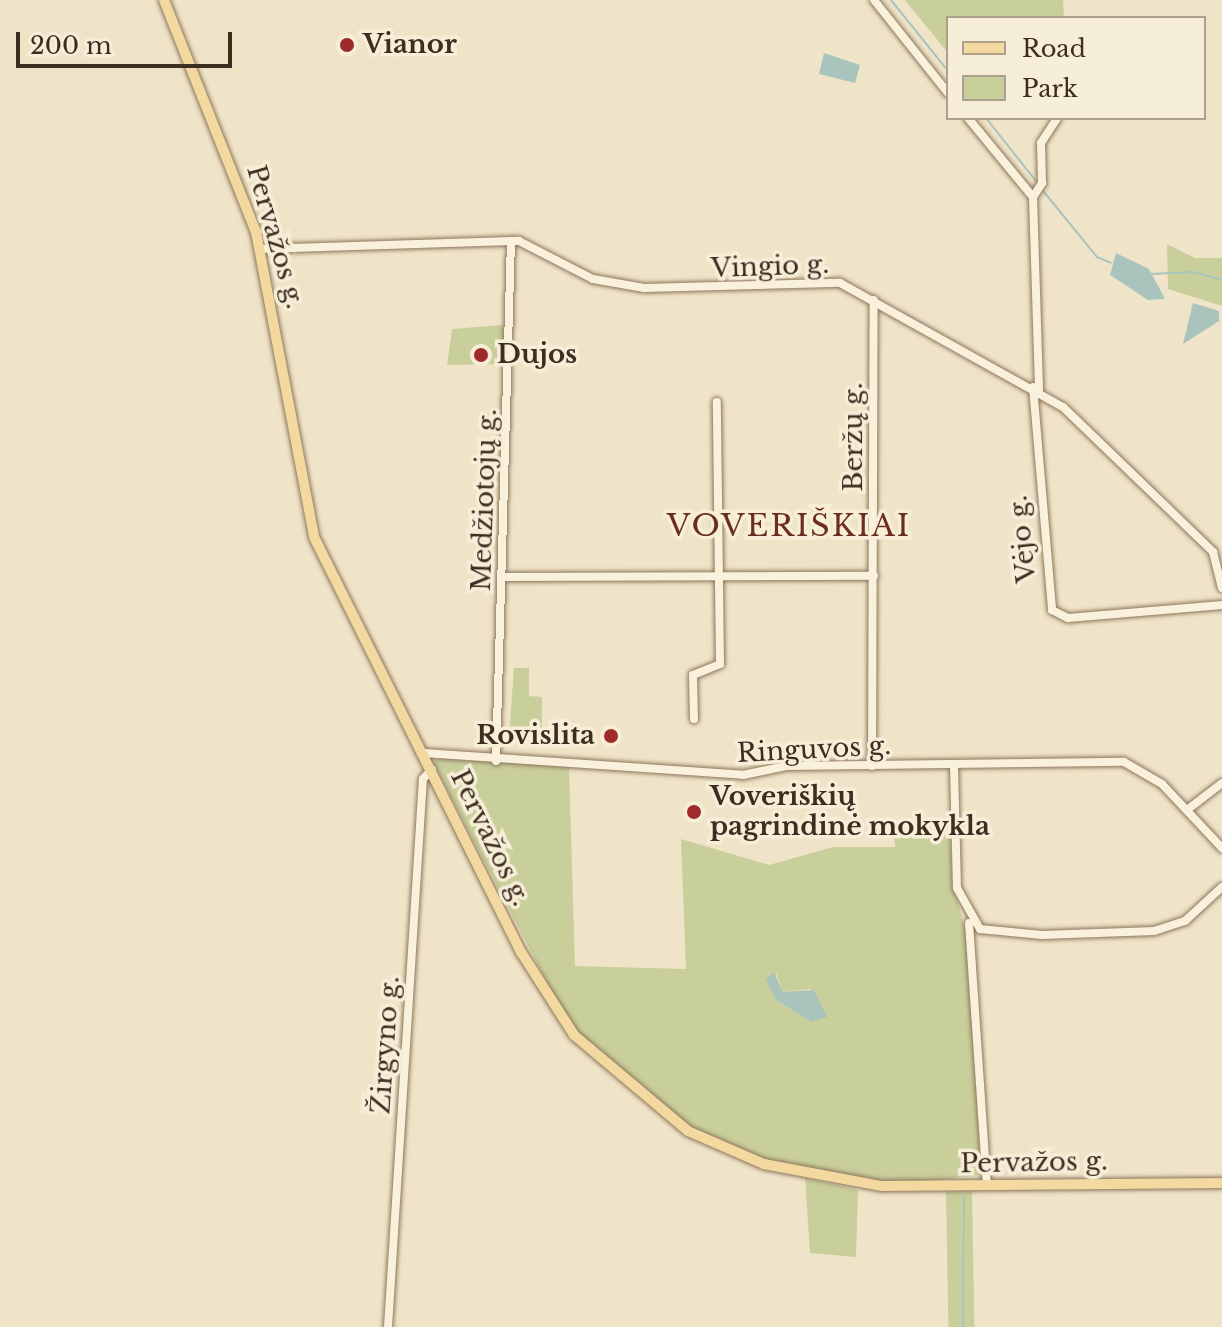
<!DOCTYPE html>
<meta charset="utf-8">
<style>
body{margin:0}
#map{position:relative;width:1222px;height:1327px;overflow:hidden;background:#f0e4c8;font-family:"Libre Baskerville",serif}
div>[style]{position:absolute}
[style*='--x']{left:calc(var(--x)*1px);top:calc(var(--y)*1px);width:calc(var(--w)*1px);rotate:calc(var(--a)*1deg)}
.green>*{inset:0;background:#c9cf9b;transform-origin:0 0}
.water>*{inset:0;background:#a9c4bc}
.stream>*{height:2px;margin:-1px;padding:0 1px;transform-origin:1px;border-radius:1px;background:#a9c4bc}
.roads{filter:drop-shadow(0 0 2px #8d765c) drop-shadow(0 0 2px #8d765c)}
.minor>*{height:8px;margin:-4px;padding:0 4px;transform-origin:4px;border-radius:4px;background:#faf1dc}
.major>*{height:10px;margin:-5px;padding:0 5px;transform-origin:5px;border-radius:5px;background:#f3d9a0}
.dots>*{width:22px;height:22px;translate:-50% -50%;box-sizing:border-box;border:4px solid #f7eed8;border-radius:50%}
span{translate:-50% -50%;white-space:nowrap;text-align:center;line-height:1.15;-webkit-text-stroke:7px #f7eed8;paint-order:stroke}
.poi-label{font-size:26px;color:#3d2e20;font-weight:700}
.left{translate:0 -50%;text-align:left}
.right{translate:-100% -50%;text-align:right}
.street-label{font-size:26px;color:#3d2e20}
.quarter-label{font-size:30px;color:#6b2e1e;letter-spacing:2px}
.legend{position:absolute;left:946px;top:16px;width:260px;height:104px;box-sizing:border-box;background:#f7eed8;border:2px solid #ada18e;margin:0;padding:10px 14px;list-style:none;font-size:24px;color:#3d2e20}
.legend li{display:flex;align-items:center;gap:16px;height:40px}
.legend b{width:40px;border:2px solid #ada18e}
.scale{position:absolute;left:16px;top:32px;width:216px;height:36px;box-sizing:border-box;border:4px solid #3d2e20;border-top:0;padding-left:10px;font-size:24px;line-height:28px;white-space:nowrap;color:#3d2e20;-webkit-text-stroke:6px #f7eed8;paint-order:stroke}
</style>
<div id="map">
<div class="green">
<div style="clip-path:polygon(905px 0,1063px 0,1064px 18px,948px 18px,948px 53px)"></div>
<div style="clip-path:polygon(1167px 244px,1195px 258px,1222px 258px,1222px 306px,1168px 289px)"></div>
<div style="clip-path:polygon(503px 325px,505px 364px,447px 365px,452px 329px)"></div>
<div style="clip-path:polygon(514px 668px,529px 668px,529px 696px,542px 697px,542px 737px,509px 737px)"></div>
<div style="clip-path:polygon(evenodd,443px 757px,569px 767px,575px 966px,686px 969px,681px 839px,769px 865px,833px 847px,895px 847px,894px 834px,950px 831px,952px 879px,973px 961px,981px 1175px,896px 1185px,760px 1159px,696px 1131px,589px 1047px,563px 1013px,433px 762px,443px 757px,776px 973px,783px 992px,811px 989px,811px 1022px,776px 1000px,776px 973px)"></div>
<div style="clip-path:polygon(805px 1178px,858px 1190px,856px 1257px,810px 1253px)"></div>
<div style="left:972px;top:1191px;width:136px;height:26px;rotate:89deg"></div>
</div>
<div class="water">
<div style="clip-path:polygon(824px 53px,860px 65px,855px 83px,819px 74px)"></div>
<div style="clip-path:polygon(1116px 253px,1149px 269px,1165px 299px,1148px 300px,1110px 275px)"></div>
<div style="clip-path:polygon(1193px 303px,1219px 311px,1219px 321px,1183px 344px)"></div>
<div style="clip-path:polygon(774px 972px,783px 992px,814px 990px,827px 1017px,811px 1022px,776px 1000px,766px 980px)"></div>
</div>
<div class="stream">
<div style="--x:891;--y:0;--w:91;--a:51.2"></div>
<div style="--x:986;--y:118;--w:80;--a:51.6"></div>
<div style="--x:1044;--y:192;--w:84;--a:50.8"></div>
<div style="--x:1097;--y:257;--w:15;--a:23"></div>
<div style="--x:1151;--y:274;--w:42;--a:-2.7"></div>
<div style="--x:1193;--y:272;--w:30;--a:15"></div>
<div style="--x:963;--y:1327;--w:130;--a:-89.6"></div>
</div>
<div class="roads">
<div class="minor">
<div style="--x:874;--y:0;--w:119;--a:51.5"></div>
<div style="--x:968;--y:118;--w:102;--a:50.6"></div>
<div style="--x:1033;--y:197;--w:193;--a:88.2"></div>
<div style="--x:1033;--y:197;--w:17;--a:-57"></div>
<div style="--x:1042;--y:183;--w:40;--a:-91.4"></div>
<div style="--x:1041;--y:143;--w:30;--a:-57"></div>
<div style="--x:260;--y:249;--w:259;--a:-1.8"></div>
<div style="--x:519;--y:241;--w:83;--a:27.2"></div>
<div style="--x:593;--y:279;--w:52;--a:10"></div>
<div style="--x:644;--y:288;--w:196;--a:-1.5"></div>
<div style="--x:840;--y:283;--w:255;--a:29.1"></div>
<div style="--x:1063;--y:407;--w:209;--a:44"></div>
<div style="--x:1213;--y:552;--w:37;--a:76"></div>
<div style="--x:1033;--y:387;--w:224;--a:85.1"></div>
<div style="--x:1052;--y:610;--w:18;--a:27"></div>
<div style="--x:1068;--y:618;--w:155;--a:-4.8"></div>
<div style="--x:503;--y:577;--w:371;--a:-0.2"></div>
<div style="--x:694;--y:719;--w:44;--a:-91.3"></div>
<div style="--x:693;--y:675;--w:29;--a:-22"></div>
<div style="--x:720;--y:664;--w:262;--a:-90.7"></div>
<div style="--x:424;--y:753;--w:320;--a:3.9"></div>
<div style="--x:743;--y:775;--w:44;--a:-11.8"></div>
<div style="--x:786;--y:766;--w:338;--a:-0.7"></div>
<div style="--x:1124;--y:762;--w:44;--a:30.1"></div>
<div style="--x:1162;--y:784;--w:88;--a:46.8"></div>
<div style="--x:496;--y:761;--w:520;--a:-88.35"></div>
<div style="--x:872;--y:766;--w:466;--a:-89.8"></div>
<div style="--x:954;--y:766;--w:122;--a:88.6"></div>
<div style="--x:957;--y:888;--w:47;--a:60.7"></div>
<div style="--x:980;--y:929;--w:62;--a:5.5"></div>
<div style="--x:1042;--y:935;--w:112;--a:-2"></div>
<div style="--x:1154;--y:931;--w:33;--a:-18"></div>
<div style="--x:1185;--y:921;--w:50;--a:-42.6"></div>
<div style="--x:1187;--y:810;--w:44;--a:-37.6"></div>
<div style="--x:969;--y:923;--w:263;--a:86.1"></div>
<div style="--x:388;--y:1327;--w:549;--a:-86.35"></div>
<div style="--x:423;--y:779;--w:13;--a:-48"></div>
</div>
<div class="major">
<div style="--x:164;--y:0;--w:250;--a:68.4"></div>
<div style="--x:256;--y:232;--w:310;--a:79.2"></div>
<div style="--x:314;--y:537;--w:464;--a:63.5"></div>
<div style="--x:521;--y:952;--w:98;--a:57.4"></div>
<div style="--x:574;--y:1035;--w:149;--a:40.1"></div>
<div style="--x:688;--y:1131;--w:83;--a:23.5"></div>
<div style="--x:764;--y:1164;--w:120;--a:10.6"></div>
<div style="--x:882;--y:1186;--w:340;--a:-0.5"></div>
</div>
</div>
<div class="dots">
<div style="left:347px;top:45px;background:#9e2a2b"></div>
<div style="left:481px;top:355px;background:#9e2a2b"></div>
<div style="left:611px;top:736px;background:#9e2a2b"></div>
<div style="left:694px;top:812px;background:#9e2a2b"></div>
</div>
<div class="poi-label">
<span class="left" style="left:363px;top:45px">Vianor</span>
<span class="left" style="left:497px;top:355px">Dujos</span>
<span class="right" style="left:595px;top:736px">Rovislita</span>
<span class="left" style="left:710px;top:812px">Voveriškių<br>pagrindinė mokykla</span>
</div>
<div class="street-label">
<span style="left:275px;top:237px;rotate:74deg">Pervažos g.</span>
<span style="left:770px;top:267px;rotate:-2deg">Vingio g.</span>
<span style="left:854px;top:437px;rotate:-90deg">Beržų g.</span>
<span style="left:485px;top:500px;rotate:-88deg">Medžiotojų g.</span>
<span style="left:1023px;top:539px;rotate:-96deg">Vėjo g.</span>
<span style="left:814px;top:750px;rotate:-3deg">Ringuvos g.</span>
<span style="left:490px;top:838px;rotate:64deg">Pervažos g.</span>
<span style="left:386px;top:1045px;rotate:-86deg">Žirgyno g.</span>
<span style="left:1034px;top:1163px;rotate:-1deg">Pervažos g.</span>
</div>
<div class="quarter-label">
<span style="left:789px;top:526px">VOVERIŠKIAI</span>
</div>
<ul class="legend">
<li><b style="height:10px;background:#f3d9a0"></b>Road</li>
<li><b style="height:22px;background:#c9cf9b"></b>Park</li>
</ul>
<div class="scale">200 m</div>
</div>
